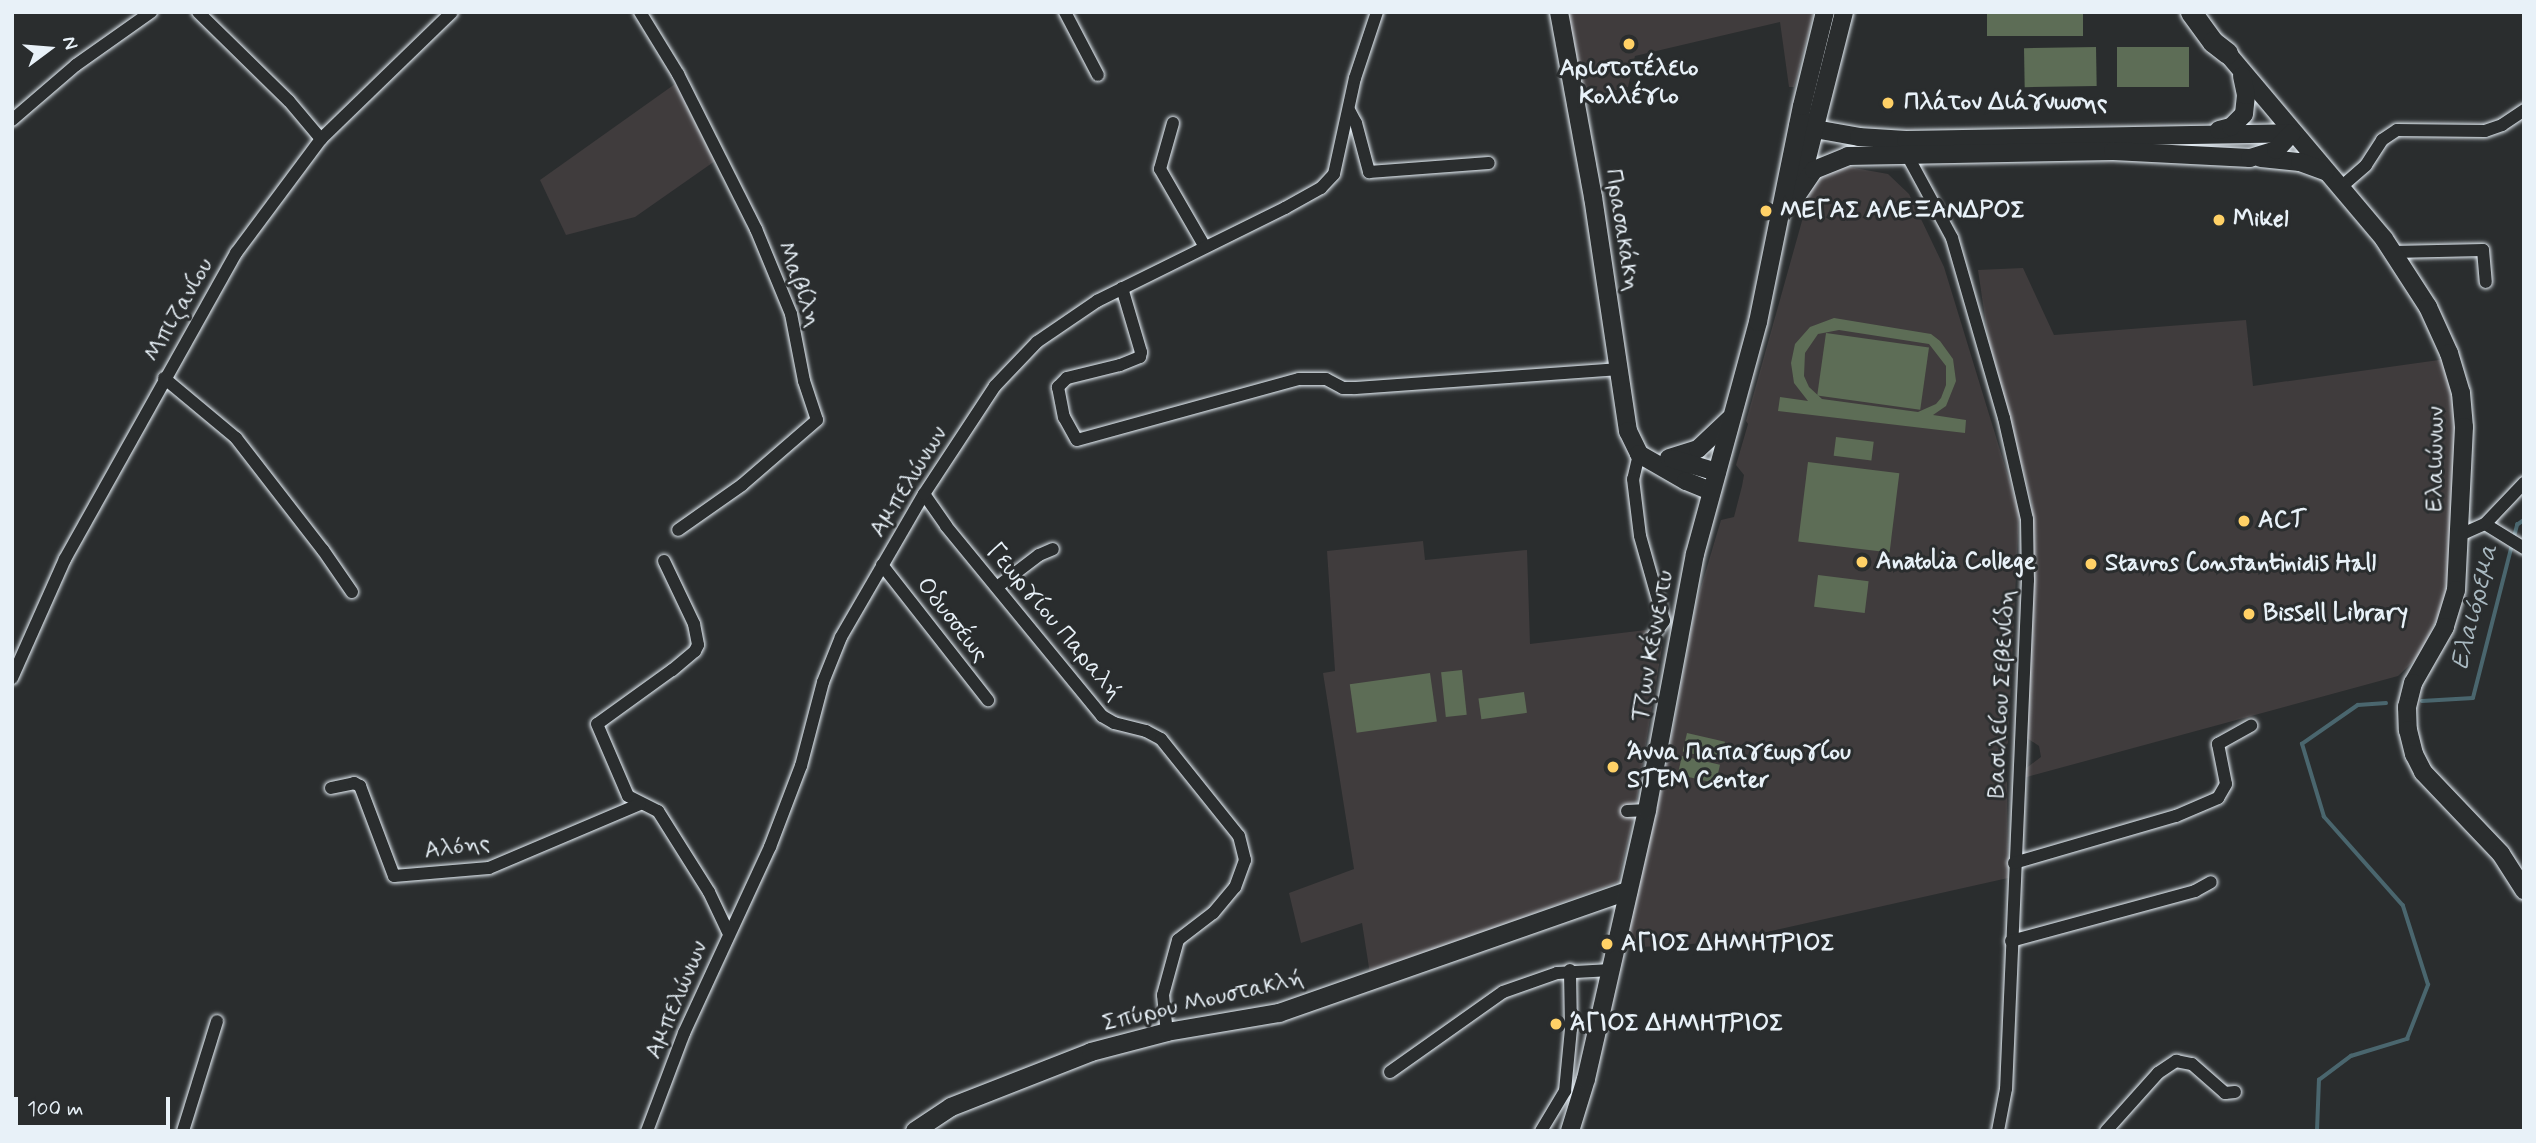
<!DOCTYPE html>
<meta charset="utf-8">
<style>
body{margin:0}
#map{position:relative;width:2536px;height:1143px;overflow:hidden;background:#2a2d2e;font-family:Mynerve,sans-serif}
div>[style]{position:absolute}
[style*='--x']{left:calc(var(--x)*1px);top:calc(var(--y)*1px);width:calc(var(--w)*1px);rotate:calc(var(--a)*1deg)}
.built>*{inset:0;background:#403c3d}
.green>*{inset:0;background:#5d6d56;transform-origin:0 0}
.stream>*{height:3.5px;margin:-1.75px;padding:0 1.75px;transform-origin:1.75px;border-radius:1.75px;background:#4a666e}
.roads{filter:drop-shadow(0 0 2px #e8f1f8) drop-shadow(0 0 2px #e8f1f8)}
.street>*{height:12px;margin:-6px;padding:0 6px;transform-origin:6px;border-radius:6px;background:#2a2d2e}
.secondary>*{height:18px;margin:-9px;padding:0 9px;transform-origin:9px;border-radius:9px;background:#2a2d2e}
.highway>*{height:21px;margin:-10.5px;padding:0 10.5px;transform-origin:10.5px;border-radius:10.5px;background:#2a2d2e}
.dots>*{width:19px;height:19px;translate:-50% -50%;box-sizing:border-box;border:4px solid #2a2d2e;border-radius:50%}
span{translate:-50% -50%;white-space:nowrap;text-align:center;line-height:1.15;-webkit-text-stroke:6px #2a2d2e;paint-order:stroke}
.poi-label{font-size:24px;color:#e8f1f8;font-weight:700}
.left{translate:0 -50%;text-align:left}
.street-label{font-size:24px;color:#e8f1f8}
.water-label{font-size:26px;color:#a9b9c1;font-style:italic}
.frame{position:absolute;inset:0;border:14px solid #e8f1f8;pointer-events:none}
.north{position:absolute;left:14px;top:14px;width:70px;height:70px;-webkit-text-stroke:5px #2a2d2e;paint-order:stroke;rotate:74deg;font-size:19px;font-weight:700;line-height:28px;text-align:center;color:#e8f1f8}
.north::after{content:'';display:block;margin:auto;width:24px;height:32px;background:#e8f1f8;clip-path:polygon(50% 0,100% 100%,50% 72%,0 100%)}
.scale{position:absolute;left:14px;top:1097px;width:156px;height:32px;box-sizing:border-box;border:4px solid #e8f1f8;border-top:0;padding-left:9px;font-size:21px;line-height:24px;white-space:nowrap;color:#e8f1f8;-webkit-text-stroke:5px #2a2d2e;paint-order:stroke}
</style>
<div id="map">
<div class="built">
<div style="clip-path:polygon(1565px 12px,1814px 12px,1794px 87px,1789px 87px,1780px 22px,1635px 56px,1628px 87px,1581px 99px)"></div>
<div style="clip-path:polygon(675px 84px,715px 161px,635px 217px,566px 235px,540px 180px)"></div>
<div style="clip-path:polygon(1838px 165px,1888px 174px,1909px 194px,1944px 267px,2019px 512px,2008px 743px,1999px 756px,2002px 777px,2007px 782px,2008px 878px,1722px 942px,1625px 948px,1665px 772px,1696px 604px,1721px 520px,1734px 517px,1742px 486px,1744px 475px,1736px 465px,1748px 424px,1746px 421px,1814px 178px)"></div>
<div style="clip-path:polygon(2023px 268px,2054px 335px,2246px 320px,2253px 386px,2446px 359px,2456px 424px,2450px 574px,2442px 608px,2419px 656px,2398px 676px,2023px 778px,2025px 769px,2041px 757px,2039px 746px,2027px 738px,2033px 598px,2032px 503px,1988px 338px,1978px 270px)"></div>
<div style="clip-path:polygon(1423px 541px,1425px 560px,1527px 550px,1530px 644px,1646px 630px,1662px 647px,1635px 810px,1618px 882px,1370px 974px,1362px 923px,1301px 943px,1289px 893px,1354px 869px,1323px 673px,1335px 671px,1327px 551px)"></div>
</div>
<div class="green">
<div style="left:1987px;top:12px;width:96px;height:24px"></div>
<div style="left:2096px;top:47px;width:39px;height:72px;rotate:89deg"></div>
<div style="left:2189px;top:47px;width:40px;height:72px;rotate:90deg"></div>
<div style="clip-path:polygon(evenodd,1834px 318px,1931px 334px,1940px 341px,1953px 359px,1956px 381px,1946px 406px,1933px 415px,1966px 420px,1965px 433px,1778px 411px,1780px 397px,1808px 401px,1794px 383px,1791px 363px,1795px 344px,1810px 327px,1834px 318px,1839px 330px,1929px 344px,1946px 366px,1946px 385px,1941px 398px,1936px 404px,1918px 412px,1822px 399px,1809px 387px,1804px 376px,1805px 353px,1818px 334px,1839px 330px)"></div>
<div style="left:1826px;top:333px;width:104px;height:63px;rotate:8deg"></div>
<div style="left:1836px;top:437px;width:38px;height:19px;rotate:7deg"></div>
<div style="left:1808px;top:462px;width:92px;height:80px;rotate:7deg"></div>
<div style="left:1818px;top:575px;width:51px;height:32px;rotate:7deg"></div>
<div style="left:1462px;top:670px;width:45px;height:21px;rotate:84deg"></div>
<div style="left:1430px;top:673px;width:49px;height:81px;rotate:82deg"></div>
<div style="left:1524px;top:692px;width:21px;height:46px;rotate:82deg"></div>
<div style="left:1687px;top:733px;width:39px;height:19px;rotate:13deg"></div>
<div style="left:1682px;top:756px;width:39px;height:19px;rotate:13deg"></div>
</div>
<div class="stream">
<div style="--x:2422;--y:701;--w:51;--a:-3.4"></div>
<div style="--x:2473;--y:698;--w:179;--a:-75.7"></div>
<div style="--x:2517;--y:525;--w:9;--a:-36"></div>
<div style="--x:2317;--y:1131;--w:51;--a:-87.8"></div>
<div style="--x:2319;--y:1080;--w:40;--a:-37"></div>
<div style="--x:2351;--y:1056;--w:59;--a:-16.9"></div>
<div style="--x:2407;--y:1039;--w:58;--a:-68.7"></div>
<div style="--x:2428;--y:985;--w:83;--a:-107.6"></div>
<div style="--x:2403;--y:906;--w:119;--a:-131.6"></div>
<div style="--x:2324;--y:817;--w:76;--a:-106.8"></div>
<div style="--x:2302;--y:744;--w:68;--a:-34.9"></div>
<div style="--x:2358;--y:705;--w:28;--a:-4"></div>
</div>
<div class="roads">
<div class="street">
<div style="--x:198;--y:12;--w:127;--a:44.4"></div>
<div style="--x:289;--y:101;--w:50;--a:49.9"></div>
<div style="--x:640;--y:12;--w:73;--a:58.5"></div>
<div style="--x:678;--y:74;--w:174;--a:63.3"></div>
<div style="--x:756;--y:229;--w:92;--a:67.6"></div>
<div style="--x:791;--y:314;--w:68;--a:79"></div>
<div style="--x:804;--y:381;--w:41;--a:71.6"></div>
<div style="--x:817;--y:420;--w:99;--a:139.1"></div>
<div style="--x:742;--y:485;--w:78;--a:144.9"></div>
<div style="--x:1065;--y:12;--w:71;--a:62.4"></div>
<div style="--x:1349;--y:110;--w:15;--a:62"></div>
<div style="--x:1356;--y:123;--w:51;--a:75.1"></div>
<div style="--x:1369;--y:172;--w:120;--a:-4.3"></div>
<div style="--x:12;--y:120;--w:84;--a:-40.7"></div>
<div style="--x:76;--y:65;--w:92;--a:-35.2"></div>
<div style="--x:1173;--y:123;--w:48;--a:105.8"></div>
<div style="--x:1160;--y:169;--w:90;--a:60"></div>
<div style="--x:1907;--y:155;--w:94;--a:61.5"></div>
<div style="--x:1952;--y:238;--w:187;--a:73.9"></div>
<div style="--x:2004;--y:418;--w:104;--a:77.2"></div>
<div style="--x:2027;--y:519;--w:61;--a:89.1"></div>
<div style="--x:2028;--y:580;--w:509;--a:92.47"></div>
<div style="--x:2006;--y:1089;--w:43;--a:100.8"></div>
<div style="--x:2341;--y:187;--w:33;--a:-41"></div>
<div style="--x:2366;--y:165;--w:30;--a:-57"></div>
<div style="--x:2382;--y:140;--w:18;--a:-34"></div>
<div style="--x:2397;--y:130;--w:88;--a:0.7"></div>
<div style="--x:2485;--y:131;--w:18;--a:-19"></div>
<div style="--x:2502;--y:125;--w:27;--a:-34"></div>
<div style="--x:2393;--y:252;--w:90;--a:-1.3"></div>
<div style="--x:2483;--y:250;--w:32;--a:85"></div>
<div style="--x:1122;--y:288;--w:67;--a:73.5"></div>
<div style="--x:1141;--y:352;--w:5;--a:101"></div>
<div style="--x:1140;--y:357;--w:22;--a:158"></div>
<div style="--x:1120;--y:365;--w:55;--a:166.2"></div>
<div style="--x:1067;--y:378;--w:13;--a:135"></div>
<div style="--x:1058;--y:387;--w:31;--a:79"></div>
<div style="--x:1064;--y:417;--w:26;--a:61"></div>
<div style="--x:1077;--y:440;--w:230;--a:-15.4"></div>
<div style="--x:1299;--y:379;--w:27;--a:0"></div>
<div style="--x:1326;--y:379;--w:19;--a:28"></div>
<div style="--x:1343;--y:388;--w:12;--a:0"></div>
<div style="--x:1355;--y:388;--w:263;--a:-4.1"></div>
<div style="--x:164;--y:378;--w:94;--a:39.8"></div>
<div style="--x:236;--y:438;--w:142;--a:52.2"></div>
<div style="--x:323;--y:550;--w:51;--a:55.4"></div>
<div style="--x:1639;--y:454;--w:26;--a:103"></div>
<div style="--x:1633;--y:479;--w:57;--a:83"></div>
<div style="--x:1640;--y:536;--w:88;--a:74.2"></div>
<div style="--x:1664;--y:621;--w:22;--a:126"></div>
<div style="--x:924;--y:494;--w:39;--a:55"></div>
<div style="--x:946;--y:526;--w:246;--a:50.6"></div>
<div style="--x:1102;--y:716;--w:14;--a:30"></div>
<div style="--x:1114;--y:723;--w:33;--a:14"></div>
<div style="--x:1146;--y:731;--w:17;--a:28"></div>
<div style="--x:1161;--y:739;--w:124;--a:51.2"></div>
<div style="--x:1239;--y:836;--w:25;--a:76"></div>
<div style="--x:1245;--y:860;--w:29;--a:110"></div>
<div style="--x:1235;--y:887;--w:34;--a:130"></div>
<div style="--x:1213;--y:913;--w:44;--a:142.4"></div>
<div style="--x:1178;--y:940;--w:57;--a:105.3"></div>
<div style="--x:1163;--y:995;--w:37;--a:84"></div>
<div style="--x:2485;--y:524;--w:46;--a:31.6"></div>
<div style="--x:2460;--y:535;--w:27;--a:-24"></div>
<div style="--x:2485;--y:524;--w:57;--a:-46.4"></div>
<div style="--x:664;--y:561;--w:70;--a:64.5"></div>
<div style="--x:694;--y:624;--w:21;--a:79"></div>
<div style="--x:698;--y:645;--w:7;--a:117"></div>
<div style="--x:695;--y:651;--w:30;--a:140"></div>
<div style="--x:672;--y:670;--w:92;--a:144.2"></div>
<div style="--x:597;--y:724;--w:78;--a:66.7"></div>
<div style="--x:628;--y:796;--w:34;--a:27"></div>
<div style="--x:658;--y:811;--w:96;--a:57.8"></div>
<div style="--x:709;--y:892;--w:44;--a:64.6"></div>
<div style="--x:882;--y:565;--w:172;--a:51.9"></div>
<div style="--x:997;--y:587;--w:53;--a:-37.3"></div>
<div style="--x:1039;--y:555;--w:15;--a:-23"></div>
<div style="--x:12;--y:678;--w:130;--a:-66"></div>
<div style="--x:65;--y:559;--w:351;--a:-60.8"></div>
<div style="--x:236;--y:253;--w:142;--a:-53.3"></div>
<div style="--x:321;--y:139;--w:182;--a:-44.1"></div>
<div style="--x:331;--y:788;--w:24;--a:-12"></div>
<div style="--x:354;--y:783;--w:7;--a:27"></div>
<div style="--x:360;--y:786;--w:96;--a:69.3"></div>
<div style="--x:394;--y:876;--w:95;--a:-4.8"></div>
<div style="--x:489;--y:868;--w:164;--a:-23"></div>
<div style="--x:1627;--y:811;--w:20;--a:-3"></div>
<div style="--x:2014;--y:863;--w:169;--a:-16.2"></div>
<div style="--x:2176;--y:816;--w:46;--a:-23.2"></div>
<div style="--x:2218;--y:798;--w:16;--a:-60"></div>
<div style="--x:2226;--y:784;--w:41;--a:-101.3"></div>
<div style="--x:2218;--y:744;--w:38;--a:-29"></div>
<div style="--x:2011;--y:941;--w:191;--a:-15.2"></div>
<div style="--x:2195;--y:891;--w:18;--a:-29"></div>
<div style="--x:1390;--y:1072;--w:138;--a:-35.3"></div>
<div style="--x:1503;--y:992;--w:57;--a:-19.4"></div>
<div style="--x:1557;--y:973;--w:54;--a:-3.2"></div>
<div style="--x:183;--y:1131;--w:115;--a:-72.8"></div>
<div style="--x:647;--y:1131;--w:105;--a:-69.3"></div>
<div style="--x:684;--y:1033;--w:205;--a:-65.2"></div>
<div style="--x:770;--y:847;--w:87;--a:-69.1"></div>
<div style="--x:801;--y:766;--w:87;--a:-75.3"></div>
<div style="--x:823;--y:682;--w:48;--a:-68.2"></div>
<div style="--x:841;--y:637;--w:165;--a:-59.9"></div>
<div style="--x:924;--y:494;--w:129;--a:-56.7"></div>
<div style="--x:995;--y:386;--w:61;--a:-46.3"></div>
<div style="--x:1037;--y:342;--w:73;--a:-34.3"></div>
<div style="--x:1097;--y:301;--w:210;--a:-26.3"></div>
<div style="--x:1285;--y:208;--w:41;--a:-29.1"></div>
<div style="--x:1321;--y:188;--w:19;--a:-47"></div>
<div style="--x:1334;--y:174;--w:98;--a:-77.7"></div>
<div style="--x:1355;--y:78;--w:70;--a:-71.6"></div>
<div style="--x:1541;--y:1131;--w:47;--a:-59"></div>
<div style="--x:1565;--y:1091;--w:62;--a:-84.5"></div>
<div style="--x:1571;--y:1029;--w:59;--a:-91"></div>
<div style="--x:2106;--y:1131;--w:78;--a:-48.1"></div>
<div style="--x:2158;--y:1073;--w:22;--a:-34"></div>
<div style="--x:2176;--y:1061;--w:16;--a:11"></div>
<div style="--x:2192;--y:1064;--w:44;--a:41.3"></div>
<div style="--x:2225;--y:1093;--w:10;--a:-6"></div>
</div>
<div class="secondary">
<div style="--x:1559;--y:12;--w:188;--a:79.6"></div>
<div style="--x:1593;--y:197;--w:237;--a:81.5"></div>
<div style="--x:1628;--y:431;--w:25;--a:64"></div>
<div style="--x:1639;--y:454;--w:54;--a:29.9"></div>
<div style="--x:1686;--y:481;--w:27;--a:22"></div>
<div style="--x:2227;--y:53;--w:243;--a:49.8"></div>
<div style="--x:2384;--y:239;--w:81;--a:57.1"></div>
<div style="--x:2428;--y:307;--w:51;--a:65.5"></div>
<div style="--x:2449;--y:353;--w:42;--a:73.3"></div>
<div style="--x:2461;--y:393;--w:34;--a:85"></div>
<div style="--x:2464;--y:427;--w:163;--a:92.8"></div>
<div style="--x:2456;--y:590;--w:39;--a:107"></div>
<div style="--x:2445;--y:627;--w:64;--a:119.7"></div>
<div style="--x:2413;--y:683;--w:25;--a:104"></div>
<div style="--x:2407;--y:707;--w:23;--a:88"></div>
<div style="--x:2408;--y:730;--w:25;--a:76"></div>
<div style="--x:2414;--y:754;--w:20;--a:63"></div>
<div style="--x:2423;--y:772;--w:113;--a:46.4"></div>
<div style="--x:2501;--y:854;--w:43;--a:57.4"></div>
<div style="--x:1798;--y:126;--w:62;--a:10.2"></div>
<div style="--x:1859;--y:137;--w:47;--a:3.7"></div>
<div style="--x:1906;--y:140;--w:386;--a:-1"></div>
<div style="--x:2219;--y:130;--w:12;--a:-14"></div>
<div style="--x:2231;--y:127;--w:18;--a:-45"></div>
<div style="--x:2244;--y:114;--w:19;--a:-84"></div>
<div style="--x:2246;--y:95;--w:19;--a:-102"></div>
<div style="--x:2261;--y:158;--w:39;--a:6"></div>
<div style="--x:2300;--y:162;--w:27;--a:20"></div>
<div style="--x:1801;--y:182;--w:175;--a:-75.8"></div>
<div style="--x:1797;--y:195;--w:30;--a:-56"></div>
<div style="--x:1814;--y:170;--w:37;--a:-22"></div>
<div style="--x:1848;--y:156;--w:265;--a:-1.1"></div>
<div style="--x:2113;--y:151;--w:137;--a:2.9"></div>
<div style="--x:2250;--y:158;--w:27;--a:-17"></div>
<div style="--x:2276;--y:150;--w:23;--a:-47"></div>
<div style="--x:1669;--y:458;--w:30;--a:-17"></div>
<div style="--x:1698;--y:449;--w:44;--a:-43.2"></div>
<div style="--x:1673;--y:459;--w:46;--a:16.5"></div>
<div style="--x:915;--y:1131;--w:43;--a:-33.7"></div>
<div style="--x:951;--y:1107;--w:150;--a:-21.4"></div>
<div style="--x:1091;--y:1052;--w:79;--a:-14.7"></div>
<div style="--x:1167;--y:1032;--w:114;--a:-9.6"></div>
<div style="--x:1279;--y:1013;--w:370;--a:-19.3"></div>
<div style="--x:1570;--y:1131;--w:54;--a:-72.9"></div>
<div style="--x:1586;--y:1079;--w:276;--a:-77.2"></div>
<div style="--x:1647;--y:810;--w:260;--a:-79.4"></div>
<div style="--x:1695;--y:554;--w:240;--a:-74.8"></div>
<div style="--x:1758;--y:322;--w:220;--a:-78.5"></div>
<div style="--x:1802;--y:106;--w:97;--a:-76.3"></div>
</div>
<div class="highway">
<div style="--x:2191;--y:12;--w:37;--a:54"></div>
<div style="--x:2213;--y:42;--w:18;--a:38"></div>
</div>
</div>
<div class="dots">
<div style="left:1629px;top:44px;background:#ffd166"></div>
<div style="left:1888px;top:103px;background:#ffd166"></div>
<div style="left:1766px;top:211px;background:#ffd166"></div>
<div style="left:2219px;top:220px;background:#ffd166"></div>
<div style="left:2244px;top:521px;background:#ffd166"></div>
<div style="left:1862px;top:562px;background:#ffd166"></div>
<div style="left:2091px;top:564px;background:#ffd166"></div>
<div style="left:2249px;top:614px;background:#ffd166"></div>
<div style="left:1613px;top:767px;background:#ffd166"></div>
<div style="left:1607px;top:944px;background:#ffd166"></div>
<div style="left:1556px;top:1024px;background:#ffd166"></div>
</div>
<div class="poi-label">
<span style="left:1629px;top:83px">Αριστοτέλειο<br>Κολλέγιο</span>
<span class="left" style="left:1904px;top:103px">Πλάτον Διάγνωσης</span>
<span class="left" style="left:1780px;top:211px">ΜΕΓΑΣ ΑΛΕΞΑΝΔΡΟΣ</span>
<span class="left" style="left:2233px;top:220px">Mikel</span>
<span class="left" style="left:2258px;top:521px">ACT</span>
<span class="left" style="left:1876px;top:562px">Anatolia College</span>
<span class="left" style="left:2105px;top:564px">Stavros Constantinidis Hall</span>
<span class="left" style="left:2263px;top:614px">Bissell Library</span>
<span class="left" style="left:1627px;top:767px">Άννα Παπαγεωργίου<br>STEM Center</span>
<span class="left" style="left:1621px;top:944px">ΑΓΙΟΣ ΔΗΜΗΤΡΙΟΣ</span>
<span class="left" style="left:1570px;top:1024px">ΆΓΙΟΣ ΔΗΜΗΤΡΙΟΣ</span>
</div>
<div class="street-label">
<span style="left:1622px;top:230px;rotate:81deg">Πρασακάκη</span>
<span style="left:799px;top:284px;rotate:70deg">Μαβίλη</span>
<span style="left:179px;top:310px;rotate:-60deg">Μπιζανίου</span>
<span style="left:2436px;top:459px;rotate:-89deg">Ελαιώνων</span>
<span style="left:909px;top:482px;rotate:-58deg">Αμπελώνων</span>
<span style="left:952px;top:620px;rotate:52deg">Οδυσσέως</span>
<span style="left:1054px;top:622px;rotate:50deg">Γεωργίου Παραλή</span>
<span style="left:1653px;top:646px;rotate:-80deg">Τζων Κέννεντυ</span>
<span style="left:2002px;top:694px;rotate:-87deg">Βασιλείου Σεβενίδη</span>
<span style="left:457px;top:847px;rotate:-8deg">Αλόης</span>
<span style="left:677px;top:1000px;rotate:-67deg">Αμπελώνων</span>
<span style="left:1203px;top:1001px;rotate:-13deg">Σπύρου Μουστακλή</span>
</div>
<div class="water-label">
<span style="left:2476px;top:607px;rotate:-76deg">Ελαιόρεμα</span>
</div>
<div class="frame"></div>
<div class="north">N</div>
<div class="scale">100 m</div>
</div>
